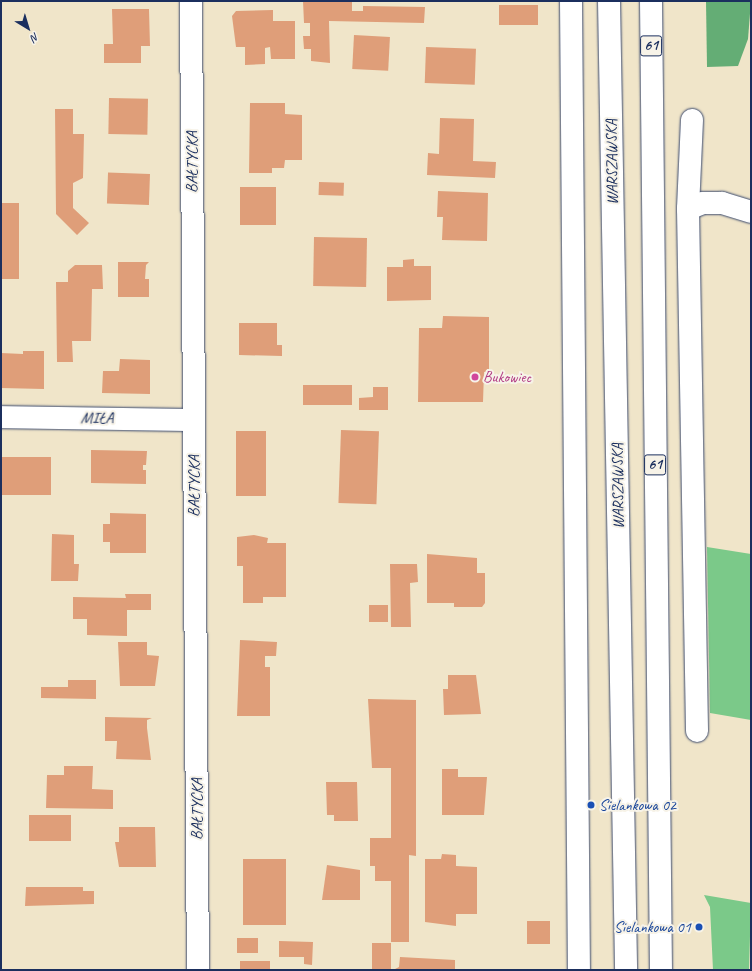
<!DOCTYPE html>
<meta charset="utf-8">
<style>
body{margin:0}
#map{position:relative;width:752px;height:971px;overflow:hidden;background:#f0e5c9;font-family:Caveat,sans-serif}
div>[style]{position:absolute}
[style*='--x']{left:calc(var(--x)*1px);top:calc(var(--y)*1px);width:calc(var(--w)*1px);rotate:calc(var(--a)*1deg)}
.green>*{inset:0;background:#7bc989}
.forest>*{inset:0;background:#64ad75}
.building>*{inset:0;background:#df9e79;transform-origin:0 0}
.roads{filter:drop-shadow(0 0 1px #3b4a6e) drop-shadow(0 0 1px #3b4a6e)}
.street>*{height:22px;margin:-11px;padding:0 11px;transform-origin:11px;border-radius:11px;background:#fff}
.primary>*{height:22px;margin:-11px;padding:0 11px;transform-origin:11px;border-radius:11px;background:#fff}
.dots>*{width:11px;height:11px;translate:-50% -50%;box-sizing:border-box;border:2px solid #f7f3e8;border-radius:50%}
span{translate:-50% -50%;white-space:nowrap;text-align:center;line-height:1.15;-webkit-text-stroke:4px #f7f3e8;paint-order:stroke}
.shield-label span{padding:1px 3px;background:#f7f3e8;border:1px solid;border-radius:3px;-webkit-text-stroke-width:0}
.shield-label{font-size:15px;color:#1b2f5e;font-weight:700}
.street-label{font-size:16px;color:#1b2f5e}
.hotel-label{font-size:16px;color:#b23c85}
.left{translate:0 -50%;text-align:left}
.transit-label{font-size:16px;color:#164399}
.right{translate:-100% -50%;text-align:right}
.frame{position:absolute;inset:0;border:2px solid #1b2f5e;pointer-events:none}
.north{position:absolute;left:8px;top:8px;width:40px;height:40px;-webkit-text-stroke:3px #f7f3e8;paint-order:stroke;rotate:142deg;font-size:11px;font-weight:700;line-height:16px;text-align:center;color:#1b2f5e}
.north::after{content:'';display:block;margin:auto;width:14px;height:18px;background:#1b2f5e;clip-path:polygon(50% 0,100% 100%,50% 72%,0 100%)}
</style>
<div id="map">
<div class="green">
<div style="clip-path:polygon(707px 547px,751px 554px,751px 720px,710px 713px)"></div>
<div style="clip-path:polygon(704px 895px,751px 903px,749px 970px,713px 970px,710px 907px)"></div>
</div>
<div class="forest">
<div style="clip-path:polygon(706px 1px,751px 1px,748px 39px,738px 66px,707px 67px)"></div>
</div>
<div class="building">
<div style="clip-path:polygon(303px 1px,352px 1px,352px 11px,363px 11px,363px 6px,425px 7px,424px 23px,329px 21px,330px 63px,311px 61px,311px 49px,304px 49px,303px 36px,310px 36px,310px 23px,304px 23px)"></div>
<div style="left:499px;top:5px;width:39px;height:20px"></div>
<div style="clip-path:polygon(112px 9px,149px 9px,150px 46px,141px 46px,141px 63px,104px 63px,104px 44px,113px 44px)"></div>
<div style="clip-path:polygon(273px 10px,273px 21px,295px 21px,295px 59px,271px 59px,270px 47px,265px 48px,265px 64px,245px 65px,245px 47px,236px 47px,232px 16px,236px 11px)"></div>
<div style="left:354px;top:35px;width:36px;height:34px;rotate:3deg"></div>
<div style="left:426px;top:47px;width:50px;height:36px;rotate:2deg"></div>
<div style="left:109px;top:98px;width:39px;height:36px;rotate:1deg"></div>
<div style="clip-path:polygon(250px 103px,285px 103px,285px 114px,302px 115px,302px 160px,285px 160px,284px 168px,272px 168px,272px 173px,249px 173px)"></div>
<div style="clip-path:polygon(55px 109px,73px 109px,73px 134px,84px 134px,83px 178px,73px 183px,73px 208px,89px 223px,77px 235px,56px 214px)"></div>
<div style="clip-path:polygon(440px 118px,474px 119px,473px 161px,496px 162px,495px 178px,427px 175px,428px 153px,439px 154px)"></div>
<div style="left:150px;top:174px;width:31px;height:42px;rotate:92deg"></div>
<div style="left:319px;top:182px;width:25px;height:13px;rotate:2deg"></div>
<div style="left:240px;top:187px;width:36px;height:38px"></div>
<div style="clip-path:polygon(438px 191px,488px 193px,487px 241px,442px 240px,443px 217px,437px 217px)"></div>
<div style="left:1px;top:203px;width:18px;height:76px"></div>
<div style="left:314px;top:237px;width:53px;height:49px;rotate:1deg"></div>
<div style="clip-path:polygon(414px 259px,414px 266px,431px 266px,431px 300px,387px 301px,387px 267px,403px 267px,403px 260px)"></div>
<div style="clip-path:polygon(118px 262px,149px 262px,146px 265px,145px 279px,149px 279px,149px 297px,118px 297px)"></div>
<div style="clip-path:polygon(75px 265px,102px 265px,103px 289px,92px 289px,91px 341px,72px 341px,73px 362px,57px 362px,56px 282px,68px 282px,68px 271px)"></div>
<div style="clip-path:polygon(443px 316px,489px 317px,489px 371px,484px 372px,483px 402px,418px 402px,419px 328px,442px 328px)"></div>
<div style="clip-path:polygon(239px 323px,277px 323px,277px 345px,282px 345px,282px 356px,239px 355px)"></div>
<div style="clip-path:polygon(23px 351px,44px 351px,44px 389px,1px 388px,1px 353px,23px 354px)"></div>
<div style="clip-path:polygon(120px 359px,150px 360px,150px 394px,102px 393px,103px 371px,119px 371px)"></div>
<div style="left:303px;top:385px;width:49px;height:20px"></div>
<div style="clip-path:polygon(373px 387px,388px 387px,388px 410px,359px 410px,359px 398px,373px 397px)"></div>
<div style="left:341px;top:430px;width:38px;height:73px;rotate:2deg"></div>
<div style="left:266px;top:431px;width:65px;height:30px;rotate:90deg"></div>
<div style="clip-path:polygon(91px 450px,147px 451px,146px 465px,143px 465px,143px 470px,146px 470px,146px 484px,91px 483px)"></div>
<div style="left:1px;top:457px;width:50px;height:38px"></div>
<div style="clip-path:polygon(110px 513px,146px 514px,146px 553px,110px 553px,110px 542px,103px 542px,103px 524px,110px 524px)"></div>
<div style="clip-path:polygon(52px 534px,74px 535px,74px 564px,79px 564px,78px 581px,51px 581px)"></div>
<div style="clip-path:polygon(254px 535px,268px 538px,267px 543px,286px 543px,286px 597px,263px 597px,263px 603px,243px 603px,243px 566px,237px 566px,237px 537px)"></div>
<div style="clip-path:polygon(427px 554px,477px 558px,477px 573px,485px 573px,485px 603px,482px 607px,454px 607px,454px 603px,427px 603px)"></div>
<div style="clip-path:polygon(390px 564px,417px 564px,418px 582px,410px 583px,411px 627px,391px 627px)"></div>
<div style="clip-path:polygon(125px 594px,151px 594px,151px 610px,127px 610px,127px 636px,87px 635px,87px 619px,73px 619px,73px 597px,126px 598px)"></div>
<div style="left:369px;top:605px;width:19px;height:17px"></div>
<div style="clip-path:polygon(240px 640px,277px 642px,276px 656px,265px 656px,265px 667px,270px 667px,270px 716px,237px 716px)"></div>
<div style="clip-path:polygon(118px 642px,147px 642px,147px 655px,159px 656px,155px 686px,120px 686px)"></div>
<div style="clip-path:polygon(448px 675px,476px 675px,481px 714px,444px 715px,443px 689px,448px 689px)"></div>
<div style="clip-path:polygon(68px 680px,96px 680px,96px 699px,41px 698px,41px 687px,68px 687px)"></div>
<div style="clip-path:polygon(368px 699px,416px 700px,416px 856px,409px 855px,409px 942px,391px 942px,391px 881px,375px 881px,375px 866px,370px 866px,370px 838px,391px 838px,391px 768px,372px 768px)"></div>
<div style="clip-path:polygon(105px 717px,152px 718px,147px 720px,147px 728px,151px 760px,116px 759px,117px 741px,105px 741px)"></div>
<div style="clip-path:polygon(64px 766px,93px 766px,92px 789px,113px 790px,113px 809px,46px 808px,47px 775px,64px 775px)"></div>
<div style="clip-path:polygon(442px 769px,458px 769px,458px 777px,487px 777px,484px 815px,442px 815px)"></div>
<div style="clip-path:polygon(326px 782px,357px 782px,358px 821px,334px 821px,334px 815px,327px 815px)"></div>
<div style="left:29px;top:815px;width:42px;height:26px"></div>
<div style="clip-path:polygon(119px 827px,155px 827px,156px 867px,119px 867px,115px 842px,119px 842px)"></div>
<div style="clip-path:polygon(442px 854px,456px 855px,456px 866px,477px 867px,477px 914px,456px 914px,456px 926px,425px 922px,425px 859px,441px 859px)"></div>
<div style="left:243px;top:859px;width:43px;height:66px"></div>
<div style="clip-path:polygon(327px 865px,360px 870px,360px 900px,322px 900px)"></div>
<div style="clip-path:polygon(26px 887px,83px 887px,83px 891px,94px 891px,94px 904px,25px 906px)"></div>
<div style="left:527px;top:921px;width:23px;height:23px"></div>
<div style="left:258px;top:938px;width:15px;height:21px;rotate:90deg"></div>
<div style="clip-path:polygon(279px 941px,313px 942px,312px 965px,304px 964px,304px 957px,279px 957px)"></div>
<div style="left:372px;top:943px;width:19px;height:27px"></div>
<div style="clip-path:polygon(400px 957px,455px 960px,455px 970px,393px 970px,399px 967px)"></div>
<div style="left:240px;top:961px;width:30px;height:9px"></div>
</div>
<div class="roads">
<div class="street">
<div style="--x:191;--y:1;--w:969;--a:89.59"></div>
<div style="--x:571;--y:1;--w:969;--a:89.53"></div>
<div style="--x:692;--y:120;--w:89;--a:92.6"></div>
<div style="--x:688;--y:209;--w:522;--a:89.01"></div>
<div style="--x:688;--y:209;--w:16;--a:-22"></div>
<div style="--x:703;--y:203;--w:19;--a:0"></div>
<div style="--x:722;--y:203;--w:30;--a:17"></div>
<div style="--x:1;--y:417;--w:192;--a:0.9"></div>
</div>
<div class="primary">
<div style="--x:609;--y:1;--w:969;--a:88.99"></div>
<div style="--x:651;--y:1;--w:969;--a:89.41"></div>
</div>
</div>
<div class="dots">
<div style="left:475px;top:377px;background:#d1479c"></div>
<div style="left:591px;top:805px;background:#1a4fb4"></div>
<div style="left:699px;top:927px;background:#1a4fb4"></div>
</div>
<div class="shield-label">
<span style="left:651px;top:46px">61</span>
<span style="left:655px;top:465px">61</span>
</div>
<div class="street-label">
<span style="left:192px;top:162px;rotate:-90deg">BAŁTYCKA</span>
<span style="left:612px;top:162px;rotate:-91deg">WARSZAWSKA</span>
<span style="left:97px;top:418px;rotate:1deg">MIŁA</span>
<span style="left:194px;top:486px;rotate:-90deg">BAŁTYCKA</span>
<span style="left:618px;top:486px;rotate:-91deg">WARSZAWSKA</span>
<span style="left:197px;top:809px;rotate:-90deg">BAŁTYCKA</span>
</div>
<div class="hotel-label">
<span class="left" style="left:483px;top:377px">Bukowiec</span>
</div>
<div class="transit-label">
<span class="left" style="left:599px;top:805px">Sielankowa 02</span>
<span class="right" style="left:691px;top:927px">Sielankowa 01</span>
</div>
<div class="frame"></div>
<div class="north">N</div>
</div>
